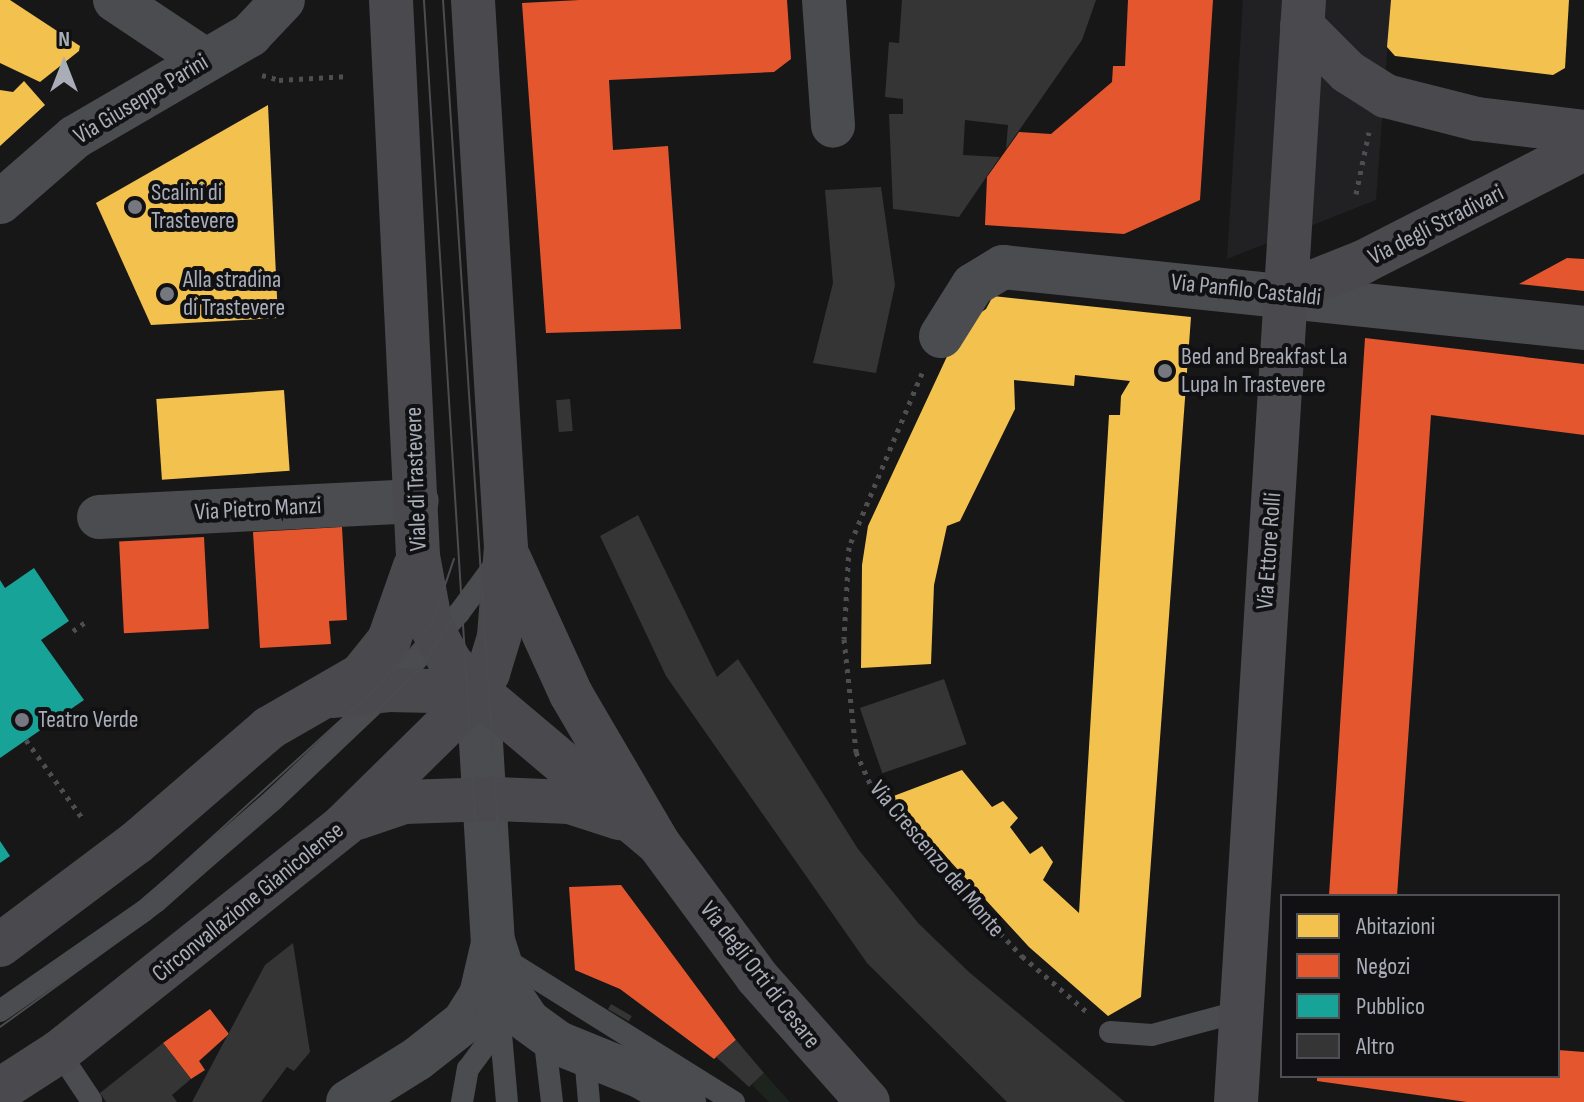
<!DOCTYPE html>
<style>
body{margin:0}
#map{position:relative;width:1584px;height:1102px;overflow:hidden;background:#171717;font-family:"Sofia Sans Condensed",sans-serif}
div>[style]{position:absolute}
[style*='--x']{left:calc(var(--x)*1px);top:calc(var(--y)*1px);width:calc(var(--w)*1px);rotate:calc(var(--a)*1deg)}
.built>*{inset:0;background:#212123}
.green>*{inset:0;background:#1d241e}
.homes>*{inset:0;background:#f2c14e;transform-origin:0 0}
.shops>*{inset:0;background:#e4572e;transform-origin:0 0}
.public>*{inset:0;background:#17a398}
.building>*{inset:0;background:#353536;transform-origin:0 0}
.path>*{height:5px;margin-top:-2.5px;transform-origin:0;background:repeating-linear-gradient(90deg,#4d4e52 0 4px,transparent 0 10px)}
.lane>*{height:22px;margin:-11px;padding:0 11px;transform-origin:11px;border-radius:11px;background:#4b4c50}
.street>*{height:44px;margin:-22px;padding:0 22px;transform-origin:22px;border-radius:22px;background:#4b4c50}
.secondary>*{height:44px;margin:-22px;padding:0 22px;transform-origin:22px;border-radius:22px;background:#4a4a4e}
.tram>*{height:2px;margin:-1px;padding:0 1px;transform-origin:1px;border-radius:1px;background:#4b4c4f}
.dots>*{width:22px;height:22px;translate:-50% -50%;box-sizing:border-box;border:4px solid #111113;border-radius:50%}
span{translate:-50% -50%;white-space:nowrap;text-align:center;line-height:1.15;-webkit-text-stroke:8px #111113;paint-order:stroke}
.street-label{font-size:24px;color:#a8adb8}
.poi-label{font-size:24px;color:#a8adb8}
.left{translate:0 -50%;text-align:left}
.legend{position:absolute;left:1280px;top:894px;width:280px;height:184px;box-sizing:border-box;background:#111113;border:2px solid #4d4f55;margin:0;padding:10px 14px;list-style:none;font-size:24px;color:#a8adb8}
.legend li{display:flex;align-items:center;gap:16px;height:40px}
.legend b{width:40px;border:2px solid #4d4f55}
.north{position:absolute;left:24px;top:24px;width:80px;height:80px;-webkit-text-stroke:6px #111113;paint-order:stroke;rotate:0deg;font-size:22px;font-weight:700;line-height:32px;text-align:center;color:#a8adb8}
.north::after{content:'';display:block;margin:auto;width:28px;height:36px;background:#a8adb8;clip-path:polygon(50% 0,100% 100%,50% 72%,0 100%)}
</style>
<div id="map">
<div class="built">
<div style="clip-path:polygon(1243px 0,1391px 0,1376px 200px,1227px 259px)"></div>
</div>
<div class="green">
<div style="clip-path:polygon(764px 1073px,780px 1091px,790px 1102px,769px 1102px,752px 1085px)"></div>
</div>
<div class="homes">
<div style="clip-path:polygon(0 0,10px 0,80px 46px,79px 51px,40px 82px,0 63px)"></div>
<div style="clip-path:polygon(1391px 0,1569px 0,1565px 68px,1553px 75px,1395px 56px,1387px 47px)"></div>
<div style="clip-path:polygon(24px 81px,45px 105px,0 146px,0 90px,13px 92px)"></div>
<div style="clip-path:polygon(268px 105px,278px 318px,151px 325px,96px 203px)"></div>
<div style="clip-path:polygon(993px 296px,1191px 317px,1141px 997px,1108px 1016px,1029px 947px,891px 797px,962px 770px,992px 807px,1003px 801px,1018px 818px,1010px 827px,1030px 854px,1042px 846px,1053px 862px,1043px 880px,1079px 913px,1109px 415px,1120px 415px,1121px 396px,1130px 381px,1075px 375px,1074px 386px,1014px 380px,1015px 409px,960px 521px,947px 526px,934px 585px,931px 664px,861px 668px,862px 565px,868px 526px,950px 350px,965px 323px,986px 309px)"></div>
<div style="left:284px;top:390px;width:81px;height:128px;rotate:86deg"></div>
</div>
<div class="shops">
<div style="clip-path:polygon(580px 0,787px 0,791px 59px,774px 72px,609px 80px,613px 150px,668px 146px,681px 329px,546px 333px,522px 3px)"></div>
<div style="clip-path:polygon(1128px 0,1213px 0,1200px 200px,1124px 234px,985px 225px,987px 177px,1019px 132px,1051px 134px,1112px 82px,1113px 66px,1125px 66px)"></div>
<div style="clip-path:polygon(1567px 258px,1584px 259px,1584px 291px,1519px 284px)"></div>
<div style="clip-path:polygon(1365px 338px,1584px 364px,1584px 435px,1431px 415px,1397px 896px,1329px 896px)"></div>
<div style="clip-path:polygon(342px 527px,347px 620px,329px 621px,331px 644px,260px 648px,253px 532px)"></div>
<div style="left:204px;top:537px;width:92px;height:85px;rotate:87deg"></div>
<div style="clip-path:polygon(621px 885px,736px 1040px,714px 1059px,620px 989px,575px 970px,569px 887px)"></div>
<div style="clip-path:polygon(210px 1009px,229px 1034px,199px 1061px,205px 1070px,191px 1079px,163px 1043px)"></div>
<div style="clip-path:polygon(1558px 1050px,1584px 1052px,1584px 1102px,1467px 1102px,1317px 1081px,1317px 1076px,1558px 1076px)"></div>
</div>
<div class="public">
<div style="clip-path:polygon(34px 568px,69px 621px,41px 640px,84px 700px,0 758px,0 580px,5px 588px)"></div>
<div style="clip-path:polygon(0 841px,10px 856px,0 863px)"></div>
</div>
<div class="building">
<div style="clip-path:polygon(902px 0,1096px 0,1082px 40px,1006px 149px,1008px 125px,965px 120px,963px 155px,1000px 157px,959px 217px,893px 209px,889px 114px,903px 114px,903px 99px,885px 97px,889px 42px,899px 43px)"></div>
<div style="clip-path:polygon(881px 187px,895px 285px,876px 373px,813px 363px,833px 283px,825px 190px)"></div>
<div style="left:570px;top:399px;width:32px;height:14px;rotate:85deg"></div>
<div style="clip-path:polygon(638px 515px,717px 677px,738px 659px,858px 849px,919px 924px,970px 973px,1125px 1102px,1007px 1102px,867px 963px,666px 676px,600px 536px)"></div>
<div style="left:944px;top:679px;width:69px;height:89px;rotate:71deg"></div>
<div style="clip-path:polygon(293px 943px,310px 1052px,294px 1071px,287px 1067px,261px 1102px,192px 1102px,265px 965px)"></div>
<div style="left:611px;top:1004px;width:24px;height:6px;rotate:30deg"></div>
<div style="clip-path:polygon(736px 1040px,764px 1073px,749px 1087px,716px 1057px)"></div>
<div style="clip-path:polygon(163px 1043px,191px 1079px,172px 1095px,177px 1102px,106px 1102px,100px 1093px)"></div>
</div>
<div class="path">
<div style="--x:262;--y:75;--w:18;--a:16"></div>
<div style="--x:279;--y:80;--w:70;--a:-3.3"></div>
<div style="--x:1356;--y:194;--w:63;--a:-78.2"></div>
<div style="--x:922;--y:373;--w:189;--a:112.8"></div>
<div style="--x:849;--y:547;--w:92;--a:93.1"></div>
<div style="--x:844;--y:639;--w:114;--a:83.9"></div>
<div style="--x:856;--y:752;--w:39;--a:66"></div>
<div style="--x:872;--y:788;--w:114;--a:50"></div>
<div style="--x:945;--y:875;--w:112;--a:46.5"></div>
<div style="--x:1022;--y:956;--w:86;--a:40.7"></div>
<div style="--x:73;--y:631;--w:14;--a:-36"></div>
<div style="--x:26;--y:740;--w:97;--a:54.2"></div>
</div>
<div class="lane">
<div style="--x:505;--y:959;--w:270;--a:32"></div>
<div style="--x:497;--y:988;--w:114;--a:85"></div>
<div style="--x:0;--y:1011;--w:175;--a:-34.8"></div>
<div style="--x:144;--y:911;--w:170;--a:-40.7"></div>
<div style="--x:273;--y:800;--w:160;--a:-43.5"></div>
<div style="--x:389;--y:690;--w:104;--a:-47.7"></div>
<div style="--x:459;--y:613;--w:67;--a:-53.5"></div>
<div style="--x:1110;--y:1032;--w:42;--a:4.1"></div>
<div style="--x:1152;--y:1035;--w:92;--a:-15.1"></div>
<div style="--x:544;--y:1034;--w:68;--a:83.3"></div>
<div style="--x:59;--y:1052;--w:58;--a:56.3"></div>
<div style="--x:585;--y:1055;--w:47;--a:85.1"></div>
<div style="--x:462;--y:1102;--w:34;--a:-80"></div>
<div style="--x:468;--y:1069;--w:52;--a:-53.6"></div>
</div>
<div class="street">
<div style="--x:115;--y:0;--w:108;--a:33.7"></div>
<div style="--x:824;--y:0;--w:126;--a:85.9"></div>
<div style="--x:0;--y:202;--w:99;--a:-40.9"></div>
<div style="--x:75;--y:137;--w:203;--a:-30.2"></div>
<div style="--x:250;--y:35;--w:48;--a:-46.7"></div>
<div style="--x:941;--y:336;--w:60;--a:-57.9"></div>
<div style="--x:973;--y:285;--w:35;--a:-31"></div>
<div style="--x:1003;--y:267;--w:584;--a:5.99"></div>
<div style="--x:99;--y:517;--w:318;--a:-2.9"></div>
<div style="--x:478;--y:692;--w:249;--a:86.6"></div>
<div style="--x:493;--y:941;--w:56;--a:72.2"></div>
<div style="--x:510;--y:994;--w:32;--a:56"></div>
<div style="--x:528;--y:1021;--w:37;--a:36"></div>
<div style="--x:558;--y:1043;--w:91;--a:22"></div>
<div style="--x:642;--y:1077;--w:49;--a:30.8"></div>
<div style="--x:348;--y:1102;--w:81;--a:-31.9"></div>
<div style="--x:417;--y:1059;--w:60;--a:-38.2"></div>
<div style="--x:464;--y:1022;--w:32;--a:-58"></div>
<div style="--x:481;--y:995;--w:53;--a:-77"></div>
</div>
<div class="secondary">
<div style="--x:391;--y:0;--w:557;--a:87.22"></div>
<div style="--x:418;--y:556;--w:71;--a:79.5"></div>
<div style="--x:431;--y:626;--w:41;--a:62.2"></div>
<div style="--x:450;--y:662;--w:29;--a:49"></div>
<div style="--x:469;--y:684;--w:247;--a:40.1"></div>
<div style="--x:1302;--y:26;--w:65;--a:45"></div>
<div style="--x:1348;--y:72;--w:45;--a:32.3"></div>
<div style="--x:1386;--y:96;--w:94;--a:14.2"></div>
<div style="--x:1477;--y:119;--w:108;--a:6.9"></div>
<div style="--x:1285;--y:293;--w:84;--a:-21.7"></div>
<div style="--x:1363;--y:262;--w:248;--a:-27.1"></div>
<div style="--x:509;--y:558;--w:149;--a:65.5"></div>
<div style="--x:571;--y:694;--w:173;--a:59.7"></div>
<div style="--x:658;--y:843;--w:167;--a:53.5"></div>
<div style="--x:757;--y:977;--w:167;--a:48.4"></div>
<div style="--x:332;--y:696;--w:57;--a:-6"></div>
<div style="--x:389;--y:690;--w:89;--a:1.3"></div>
<div style="--x:357;--y:818;--w:50;--a:-18.8"></div>
<div style="--x:404;--y:802;--w:90;--a:-1.9"></div>
<div style="--x:494;--y:799;--w:76;--a:2.3"></div>
<div style="--x:570;--y:802;--w:52;--a:18.1"></div>
<div style="--x:0;--y:945;--w:170;--a:-36.9"></div>
<div style="--x:136;--y:843;--w:176;--a:-40.8"></div>
<div style="--x:269;--y:728;--w:106;--a:-29.9"></div>
<div style="--x:361;--y:675;--w:45;--a:-51.3"></div>
<div style="--x:389;--y:640;--w:78;--a:-70.6"></div>
<div style="--x:0;--y:1090;--w:70;--a:-32.8"></div>
<div style="--x:59;--y:1052;--w:364;--a:-38.5"></div>
<div style="--x:344;--y:825;--w:177;--a:-44.5"></div>
<div style="--x:470;--y:701;--w:33;--a:-57"></div>
<div style="--x:488;--y:673;--w:39;--a:-73"></div>
<div style="--x:499;--y:636;--w:88;--a:-85.5"></div>
<div style="--x:506;--y:548;--w:549;--a:-93.45"></div>
<div style="--x:1236;--y:1102;--w:1104;--a:-86.47"></div>
</div>
<div class="tram">
<div style="--x:443;--y:0;--w:926;--a:86.22"></div>
<div style="--x:504;--y:924;--w:43;--a:66.4"></div>
<div style="--x:521;--y:963;--w:40;--a:45"></div>
<div style="--x:549;--y:991;--w:216;--a:31"></div>
<div style="--x:0;--y:1003;--w:175;--a:-35.7"></div>
<div style="--x:142;--y:901;--w:314;--a:-42.3"></div>
<div style="--x:374;--y:690;--w:86;--a:-48.3"></div>
<div style="--x:431;--y:626;--w:71;--a:-71.1"></div>
<div style="--x:0;--y:1027;--w:201;--a:-35.9"></div>
<div style="--x:163;--y:909;--w:154;--a:-41.6"></div>
<div style="--x:278;--y:807;--w:199;--a:-44.2"></div>
<div style="--x:421;--y:668;--w:77;--a:-57.1"></div>
<div style="--x:369;--y:1102;--w:108;--a:-35.2"></div>
<div style="--x:457;--y:1040;--w:32;--a:-55"></div>
<div style="--x:475;--y:1014;--w:39;--a:-75"></div>
<div style="--x:485;--y:976;--w:978;--a:-93.58"></div>
</div>
<div class="dots">
<div style="left:135px;top:207px;background:#757880"></div>
<div style="left:167px;top:294px;background:#757880"></div>
<div style="left:1165px;top:371px;background:#757880"></div>
<div style="left:22px;top:720px;background:#757880"></div>
</div>
<div class="street-label">
<span style="left:141px;top:99px;rotate:-31deg">Via Giuseppe Parini</span>
<span style="left:1436px;top:225px;rotate:-27deg">Via degli Stradivari</span>
<span style="left:1246px;top:290px;rotate:6deg">Via Panfilo Castaldi</span>
<span style="left:416px;top:479px;rotate:-92deg">Viale di Trastevere</span>
<span style="left:258px;top:509px;rotate:-3deg">Via Pietro Manzi</span>
<span style="left:1269px;top:551px;rotate:-86deg">Via Ettore Rolli</span>
<span style="left:937px;top:859px;rotate:50deg">Via Crescenzo del Monte</span>
<span style="left:248px;top:902px;rotate:-39deg">Circonvallazione Gianicolense</span>
<span style="left:760px;top:975px;rotate:52deg">Via degli Orti di Cesare</span>
</div>
<div class="poi-label">
<span class="left" style="left:151px;top:207px">Scalini di<br>Trastevere</span>
<span class="left" style="left:183px;top:294px">Alla stradina<br>di Trastevere</span>
<span class="left" style="left:1181px;top:371px">Bed and Breakfast La<br>Lupa In Trastevere</span>
<span class="left" style="left:38px;top:720px">Teatro Verde</span>
</div>
<ul class="legend">
<li><b style="height:22px;background:#f2c14e"></b>Abitazioni</li>
<li><b style="height:22px;background:#e4572e"></b>Negozi</li>
<li><b style="height:22px;background:#17a398"></b>Pubblico</li>
<li><b style="height:22px;background:#353536"></b>Altro</li>
</ul>
<div class="north">N</div>
</div>
